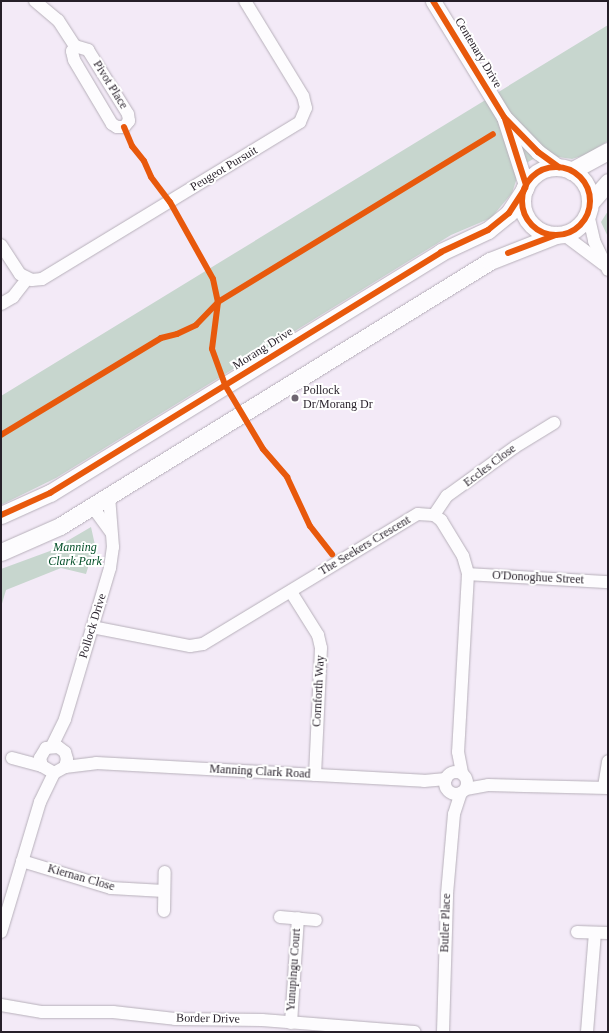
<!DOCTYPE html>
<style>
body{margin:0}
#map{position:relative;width:609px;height:1033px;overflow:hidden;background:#f3eaf7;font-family:Georgia,serif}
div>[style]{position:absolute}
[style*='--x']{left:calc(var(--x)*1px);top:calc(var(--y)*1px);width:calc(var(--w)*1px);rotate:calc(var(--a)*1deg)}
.green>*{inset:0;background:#c7d6ce}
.roads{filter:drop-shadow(0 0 1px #b7b0ba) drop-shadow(0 0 1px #b7b0ba)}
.minor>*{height:12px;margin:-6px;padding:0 6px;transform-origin:6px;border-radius:6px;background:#fdfcfe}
.minor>.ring{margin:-6px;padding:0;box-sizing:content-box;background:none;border:12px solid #fdfcfe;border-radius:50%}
.tertiary>*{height:15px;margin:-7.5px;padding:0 7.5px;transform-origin:7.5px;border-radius:7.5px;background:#fdfcfe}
.secondary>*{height:17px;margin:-8.5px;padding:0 8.5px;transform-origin:8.5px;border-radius:8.5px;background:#fdfcfe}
.secondary>.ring{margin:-8.5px;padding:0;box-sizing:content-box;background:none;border:17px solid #fdfcfe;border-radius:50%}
.cycleway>*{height:6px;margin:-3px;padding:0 3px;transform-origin:3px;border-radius:3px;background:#e8590c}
.cycleway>.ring{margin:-3px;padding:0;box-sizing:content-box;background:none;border:6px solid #e8590c;border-radius:50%}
.dots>*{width:11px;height:11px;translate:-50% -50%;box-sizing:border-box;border:2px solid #fff;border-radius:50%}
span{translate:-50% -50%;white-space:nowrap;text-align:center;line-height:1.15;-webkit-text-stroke:4px #fff;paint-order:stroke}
.street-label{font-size:12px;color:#261f29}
.poi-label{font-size:12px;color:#261f29}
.left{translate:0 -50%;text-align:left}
.park-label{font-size:12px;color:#044f29;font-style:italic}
.frame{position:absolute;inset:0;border:2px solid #261f29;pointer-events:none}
</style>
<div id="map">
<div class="green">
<div style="clip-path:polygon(608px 25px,608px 141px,585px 155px,572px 159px,558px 157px,547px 151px,516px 169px,516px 181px,512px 193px,491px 218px,451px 235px,56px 478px,1px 505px,1px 396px)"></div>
<div style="clip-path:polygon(608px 211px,608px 237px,601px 222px)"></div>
<div style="clip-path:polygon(91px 527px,95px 545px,86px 574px,61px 568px,6px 590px,1px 607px,1px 569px,50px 551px)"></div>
</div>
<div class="roads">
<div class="minor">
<div style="--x:35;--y:1;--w:30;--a:40"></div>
<div style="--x:58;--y:20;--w:31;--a:57"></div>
<div style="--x:75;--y:46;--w:14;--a:17"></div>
<div style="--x:88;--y:50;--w:75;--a:58"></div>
<div style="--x:128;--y:114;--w:7;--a:82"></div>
<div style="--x:129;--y:121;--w:8;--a:130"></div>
<div style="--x:124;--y:127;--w:7;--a:180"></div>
<div style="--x:117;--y:127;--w:6;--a:-149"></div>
<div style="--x:112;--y:124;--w:74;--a:-120.7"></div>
<div style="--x:74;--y:60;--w:9;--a:-103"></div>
<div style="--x:72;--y:51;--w:6;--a:-59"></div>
<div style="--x:588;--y:214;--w:28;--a:77"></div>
<div style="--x:594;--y:241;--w:32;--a:64"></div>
<div style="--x:563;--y:234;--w:50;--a:36.9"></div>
<div style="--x:1;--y:245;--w:35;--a:57"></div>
<div style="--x:20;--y:274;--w:13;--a:27"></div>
<div style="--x:32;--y:280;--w:10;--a:-6"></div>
<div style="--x:42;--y:279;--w:302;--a:-31.3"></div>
<div style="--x:300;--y:122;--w:15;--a:-67"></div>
<div style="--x:306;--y:108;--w:12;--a:-104"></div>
<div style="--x:303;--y:96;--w:111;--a:-121.4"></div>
<div style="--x:1;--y:304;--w:14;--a:-30"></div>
<div style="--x:13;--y:297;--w:23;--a:-52"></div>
<div style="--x:92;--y:506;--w:32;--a:54"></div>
<div style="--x:434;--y:515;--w:23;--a:-56"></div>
<div style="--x:447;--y:496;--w:84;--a:-35.8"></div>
<div style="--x:515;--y:447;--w:46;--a:-31.6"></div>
<div style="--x:468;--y:574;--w:140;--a:3.3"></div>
<div style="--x:291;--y:592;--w:51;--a:57.9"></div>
<div style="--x:318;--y:635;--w:13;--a:77"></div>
<div style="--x:321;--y:648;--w:127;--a:92.7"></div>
<div style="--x:92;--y:627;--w:100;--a:11"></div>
<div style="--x:190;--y:646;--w:13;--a:-9"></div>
<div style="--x:203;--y:644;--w:251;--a:-31.2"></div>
<div style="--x:418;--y:514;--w:16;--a:4"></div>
<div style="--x:434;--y:515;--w:9;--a:36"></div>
<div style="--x:441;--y:520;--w:42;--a:58.6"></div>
<div style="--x:463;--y:556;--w:19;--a:74"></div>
<div style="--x:468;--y:574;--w:178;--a:93.2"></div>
<div style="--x:458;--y:752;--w:21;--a:79"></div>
<div style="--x:52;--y:746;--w:30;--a:-64"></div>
<div style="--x:65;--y:719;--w:158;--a:-73.4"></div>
<div style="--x:110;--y:568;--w:21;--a:-82"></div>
<div style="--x:113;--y:547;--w:51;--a:-94.5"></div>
<div style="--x:12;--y:758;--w:31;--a:15"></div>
<div style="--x:42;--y:766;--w:14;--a:30"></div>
<div style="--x:54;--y:773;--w:13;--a:-29"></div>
<div style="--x:65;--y:767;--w:8;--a:-76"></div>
<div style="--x:67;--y:759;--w:7;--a:-106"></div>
<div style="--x:65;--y:752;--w:9;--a:-144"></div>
<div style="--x:58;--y:747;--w:12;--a:175"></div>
<div style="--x:46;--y:748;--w:12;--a:121"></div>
<div style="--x:40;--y:758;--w:8;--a:76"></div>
<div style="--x:65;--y:767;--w:31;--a:-7"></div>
<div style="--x:96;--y:763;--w:328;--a:3.1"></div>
<div style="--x:424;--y:781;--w:22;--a:-5"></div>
<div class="ring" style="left:445px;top:772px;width:10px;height:10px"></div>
<div style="--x:604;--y:787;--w:26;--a:-81"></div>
<div style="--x:466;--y:789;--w:22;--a:-10"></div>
<div style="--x:488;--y:785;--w:120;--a:1.4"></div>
<div style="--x:22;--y:861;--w:93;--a:16.9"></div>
<div style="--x:111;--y:888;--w:53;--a:3.2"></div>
<div style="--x:164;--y:911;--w:39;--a:-89"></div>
<div style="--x:280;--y:917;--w:36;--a:5"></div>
<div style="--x:1;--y:932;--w:136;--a:-73.3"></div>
<div style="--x:40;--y:802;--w:32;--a:-64"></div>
<div style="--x:577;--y:932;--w:31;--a:2"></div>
<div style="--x:1;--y:1005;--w:42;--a:9.7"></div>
<div style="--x:42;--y:1012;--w:71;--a:0"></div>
<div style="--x:113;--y:1012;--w:62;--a:6.4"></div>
<div style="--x:175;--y:1019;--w:87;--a:0.7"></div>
<div style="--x:262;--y:1020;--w:153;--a:4.5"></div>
<div style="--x:291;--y:1023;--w:105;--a:-86.2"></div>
<div style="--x:443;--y:1032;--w:138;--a:-88.3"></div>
<div style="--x:447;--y:894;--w:80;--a:-85"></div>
<div style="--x:454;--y:814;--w:22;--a:-72"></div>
<div style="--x:587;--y:1032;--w:99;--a:-85.4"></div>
</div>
<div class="tertiary">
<div style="--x:433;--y:1;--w:136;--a:58.5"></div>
<div style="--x:504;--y:117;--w:49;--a:45.8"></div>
<div style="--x:538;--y:152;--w:26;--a:36"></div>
<div style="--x:505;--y:120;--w:68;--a:72.1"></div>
</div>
<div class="secondary">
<div class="ring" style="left:522px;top:167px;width:51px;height:51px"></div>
<div style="--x:571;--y:171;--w:42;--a:-28.4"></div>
<div style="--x:590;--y:203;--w:28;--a:-49"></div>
<div style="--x:1;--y:515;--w:54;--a:-24.2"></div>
<div style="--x:50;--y:493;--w:459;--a:-31.6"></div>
<div style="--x:441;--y:252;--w:52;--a:-25.1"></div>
<div style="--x:488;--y:230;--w:27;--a:-39"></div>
<div style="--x:509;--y:213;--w:30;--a:-57"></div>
<div style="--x:1;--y:552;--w:64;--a:-23.8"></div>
<div style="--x:60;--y:526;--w:505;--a:-31.64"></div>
<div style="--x:490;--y:261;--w:71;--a:-21.5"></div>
</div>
</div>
<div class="cycleway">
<div style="--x:433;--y:1;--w:136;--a:58.5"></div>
<div style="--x:504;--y:117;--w:49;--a:45.8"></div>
<div style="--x:538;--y:152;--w:26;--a:36"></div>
<div style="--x:505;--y:119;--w:69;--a:72.3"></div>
<div style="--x:124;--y:127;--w:21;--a:67"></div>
<div style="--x:132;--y:146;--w:19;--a:51"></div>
<div style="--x:144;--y:161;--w:17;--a:66"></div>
<div style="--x:151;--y:177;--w:31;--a:53"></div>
<div style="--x:170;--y:202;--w:88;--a:60.8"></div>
<div style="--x:213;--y:279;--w:24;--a:78"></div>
<div style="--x:218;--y:302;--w:47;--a:97.3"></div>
<div style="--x:212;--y:349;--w:38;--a:70"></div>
<div style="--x:225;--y:385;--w:74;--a:59.3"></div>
<div style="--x:263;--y:449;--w:37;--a:49"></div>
<div style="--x:287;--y:477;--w:54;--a:64.9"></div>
<div style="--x:310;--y:526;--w:36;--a:52"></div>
<div class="ring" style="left:522px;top:167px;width:62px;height:62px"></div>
<div style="--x:508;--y:253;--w:51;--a:-20.6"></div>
<div style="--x:1;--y:435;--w:187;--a:-31.2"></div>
<div style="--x:161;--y:338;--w:16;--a:-14"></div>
<div style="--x:177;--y:334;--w:21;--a:-25"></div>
<div style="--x:196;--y:325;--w:32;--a:-46"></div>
<div style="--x:218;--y:302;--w:322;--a:-31.4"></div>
<div style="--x:1;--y:515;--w:54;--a:-24.2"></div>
<div style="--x:50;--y:493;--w:459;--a:-31.6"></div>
<div style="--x:441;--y:252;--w:52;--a:-25.1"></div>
<div style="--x:488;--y:230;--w:27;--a:-39"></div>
<div style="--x:509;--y:213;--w:30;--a:-57"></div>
</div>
<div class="dots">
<div style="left:295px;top:398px;background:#6e6671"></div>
</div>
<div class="street-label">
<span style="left:478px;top:53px;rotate:59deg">Centenary Drive</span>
<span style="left:110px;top:85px;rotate:58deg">Pivot Place</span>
<span style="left:224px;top:169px;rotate:-31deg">Peugeot Pursuit</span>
<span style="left:263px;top:349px;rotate:-32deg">Morang Drive</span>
<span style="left:490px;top:466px;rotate:-37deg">Eccles Close</span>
<span style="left:365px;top:546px;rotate:-31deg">The Seekers Crescent</span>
<span style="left:538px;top:578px;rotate:3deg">O'Donoghue Street</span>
<span style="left:93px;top:626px;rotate:-73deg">Pollock Drive</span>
<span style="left:319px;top:691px;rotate:-87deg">Cornforth Way</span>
<span style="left:260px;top:772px;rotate:3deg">Manning Clark Road</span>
<span style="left:81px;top:878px;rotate:16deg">Kiernan Close</span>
<span style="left:446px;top:923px;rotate:-88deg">Butler Place</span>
<span style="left:294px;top:970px;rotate:-86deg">Yunupingu Court</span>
<span style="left:208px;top:1019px;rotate:1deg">Border Drive</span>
</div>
<div class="poi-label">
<span class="left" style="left:303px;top:398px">Pollock<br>Dr/Morang Dr</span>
</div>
<div class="park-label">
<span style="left:75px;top:555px">Manning<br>Clark Park</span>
</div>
<div class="frame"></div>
</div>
